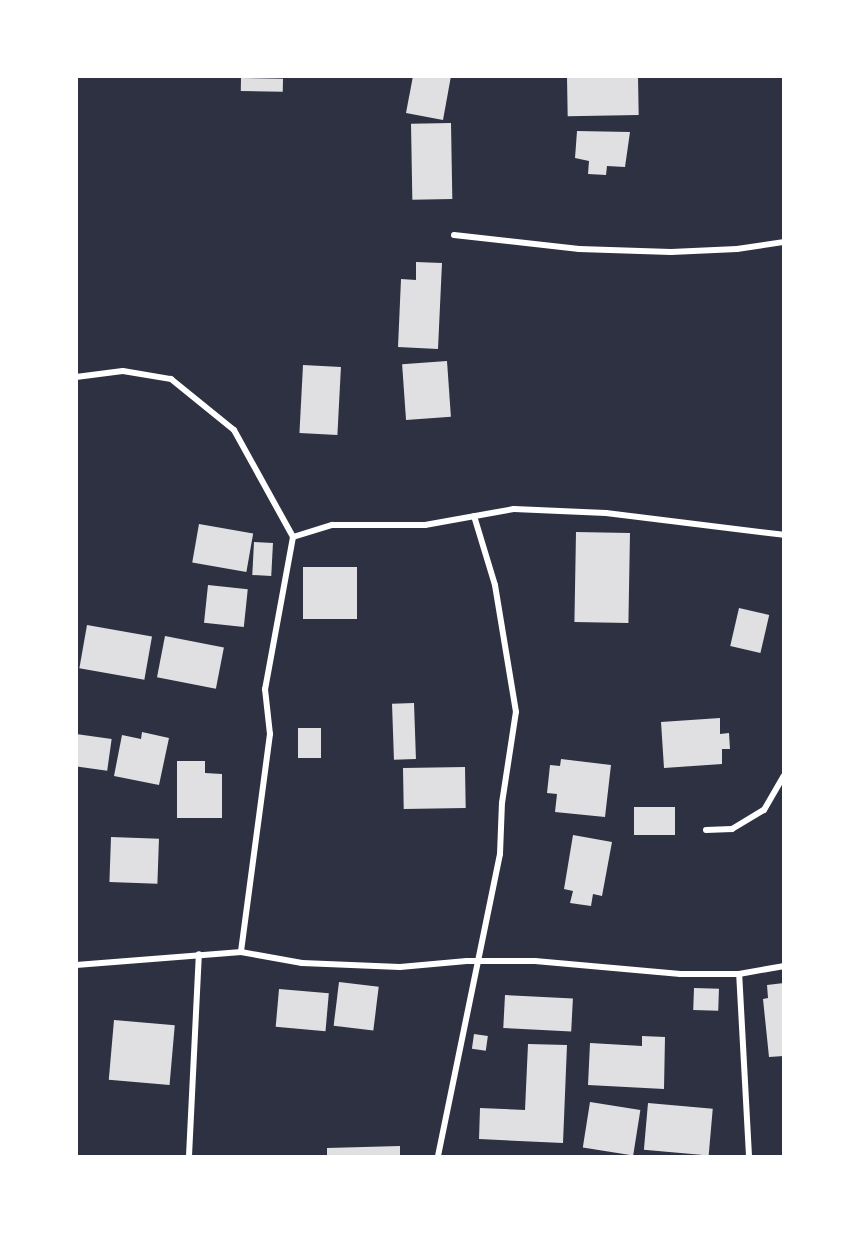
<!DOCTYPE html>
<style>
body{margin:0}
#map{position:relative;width:860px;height:1233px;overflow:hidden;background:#2d3142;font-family:"PT Sans",sans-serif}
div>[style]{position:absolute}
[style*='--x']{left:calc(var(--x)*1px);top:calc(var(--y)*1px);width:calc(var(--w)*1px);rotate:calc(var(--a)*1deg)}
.building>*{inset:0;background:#e0e0e3;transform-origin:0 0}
.minor>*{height:6px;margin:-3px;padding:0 3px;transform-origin:3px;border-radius:3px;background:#fff}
span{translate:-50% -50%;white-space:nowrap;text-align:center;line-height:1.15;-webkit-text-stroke:6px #fff;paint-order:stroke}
.frame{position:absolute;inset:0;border:78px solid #fff;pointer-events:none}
</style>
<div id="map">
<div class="building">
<div style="clip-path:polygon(413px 76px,451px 76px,443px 120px,406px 113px)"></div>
<div style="left:638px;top:76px;width:39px;height:71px;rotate:89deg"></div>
<div style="left:241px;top:78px;width:42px;height:13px;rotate:1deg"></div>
<div style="left:451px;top:123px;width:76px;height:40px;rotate:89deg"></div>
<div style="clip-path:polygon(577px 131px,630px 132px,625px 167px,607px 166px,606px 175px,588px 174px,589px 161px,575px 158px)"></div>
<div style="clip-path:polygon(416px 262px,442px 263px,438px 349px,398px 347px,401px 279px,416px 280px)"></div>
<div style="left:447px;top:361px;width:56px;height:45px;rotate:86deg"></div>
<div style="left:303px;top:365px;width:38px;height:68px;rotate:3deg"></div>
<div style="left:199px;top:524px;width:55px;height:39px;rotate:10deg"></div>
<div style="left:576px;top:532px;width:54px;height:90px;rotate:1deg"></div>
<div style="left:254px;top:542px;width:19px;height:33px;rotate:3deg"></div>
<div style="left:303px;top:567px;width:54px;height:52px"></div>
<div style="left:208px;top:585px;width:40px;height:38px;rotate:6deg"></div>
<div style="left:739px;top:608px;width:31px;height:39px;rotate:13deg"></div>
<div style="left:87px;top:625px;width:66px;height:44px;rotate:10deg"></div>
<div style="left:165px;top:636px;width:60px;height:42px;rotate:11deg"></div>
<div style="left:414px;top:703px;width:56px;height:22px;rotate:88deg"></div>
<div style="clip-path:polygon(720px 718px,720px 734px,729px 733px,730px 749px,722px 749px,722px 764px,664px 768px,661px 722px)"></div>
<div style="left:298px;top:728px;width:23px;height:30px"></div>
<div style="clip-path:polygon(142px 732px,169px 738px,159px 785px,114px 776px,122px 735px,141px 739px)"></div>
<div style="left:76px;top:734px;width:36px;height:32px;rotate:8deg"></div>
<div style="clip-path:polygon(561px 759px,611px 765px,605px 817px,555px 812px,557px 794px,547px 793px,550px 765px,560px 766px)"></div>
<div style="clip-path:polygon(177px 761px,205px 761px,205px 773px,222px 774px,222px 818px,177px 818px)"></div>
<div style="left:465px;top:767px;width:41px;height:62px;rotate:89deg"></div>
<div style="left:675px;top:807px;width:28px;height:41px;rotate:90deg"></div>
<div style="clip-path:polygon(573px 835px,612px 842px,602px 896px,593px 894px,591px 906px,570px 903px,573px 891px,564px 889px)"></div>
<div style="left:111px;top:837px;width:48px;height:45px;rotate:2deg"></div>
<div style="left:339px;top:982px;width:40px;height:44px;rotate:7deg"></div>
<div style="clip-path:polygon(784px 983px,784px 1056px,769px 1057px,763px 999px,768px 998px,767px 985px)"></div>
<div style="left:694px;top:988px;width:25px;height:22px;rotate:2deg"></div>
<div style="left:279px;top:989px;width:50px;height:38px;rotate:5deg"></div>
<div style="left:505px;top:995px;width:68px;height:33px;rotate:3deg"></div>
<div style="left:114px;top:1020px;width:61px;height:60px;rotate:5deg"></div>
<div style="left:474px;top:1034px;width:14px;height:15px;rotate:8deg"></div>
<div style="clip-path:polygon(642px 1036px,665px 1037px,664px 1089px,588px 1085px,590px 1043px,642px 1046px)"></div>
<div style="clip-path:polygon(528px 1044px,567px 1045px,563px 1143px,479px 1139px,480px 1108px,525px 1110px)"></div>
<div style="left:590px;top:1102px;width:51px;height:46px;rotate:9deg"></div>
<div style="left:648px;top:1103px;width:65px;height:47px;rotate:5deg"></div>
<div style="clip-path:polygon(400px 1146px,400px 1156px,327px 1156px,327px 1148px)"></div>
</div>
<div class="minor">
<div style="--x:454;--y:235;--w:126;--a:6.4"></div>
<div style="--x:579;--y:249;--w:92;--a:1.9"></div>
<div style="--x:671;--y:252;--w:66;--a:-2.6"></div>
<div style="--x:737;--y:249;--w:48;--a:-8.5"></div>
<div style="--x:76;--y:377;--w:47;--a:-7.3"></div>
<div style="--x:123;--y:371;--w:49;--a:9.5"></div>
<div style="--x:171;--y:379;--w:81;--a:39"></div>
<div style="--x:234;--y:430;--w:122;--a:61.1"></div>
<div style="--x:293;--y:537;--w:155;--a:100.4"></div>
<div style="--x:265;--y:689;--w:45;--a:83.7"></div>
<div style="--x:270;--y:734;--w:220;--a:97.6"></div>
<div style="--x:293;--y:537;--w:41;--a:-17.1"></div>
<div style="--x:332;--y:525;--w:93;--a:0"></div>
<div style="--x:425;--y:525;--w:90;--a:-10.2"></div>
<div style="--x:514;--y:509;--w:92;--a:2.5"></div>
<div style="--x:606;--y:513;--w:179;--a:7"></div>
<div style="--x:706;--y:830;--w:26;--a:-2"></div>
<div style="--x:732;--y:829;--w:37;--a:-31"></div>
<div style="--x:764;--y:810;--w:39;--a:-60"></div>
<div style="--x:76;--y:965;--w:166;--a:-4.5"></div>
<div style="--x:241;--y:952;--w:62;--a:10.2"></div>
<div style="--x:302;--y:963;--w:98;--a:2.3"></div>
<div style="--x:400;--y:967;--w:67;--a:-5.1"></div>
<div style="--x:467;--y:961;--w:68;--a:0"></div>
<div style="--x:535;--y:961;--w:146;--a:5.1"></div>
<div style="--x:680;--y:974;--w:59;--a:0"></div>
<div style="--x:189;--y:1156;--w:202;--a:-87.2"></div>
<div style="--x:438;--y:1156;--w:308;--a:-78.4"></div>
<div style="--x:500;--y:854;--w:51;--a:-87.8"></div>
<div style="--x:502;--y:803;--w:92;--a:-81.3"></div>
<div style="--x:516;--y:712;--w:129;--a:-99.4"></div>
<div style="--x:495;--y:585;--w:72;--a:-106.9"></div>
<div style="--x:749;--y:1156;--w:182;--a:-93.1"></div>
<div style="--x:739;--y:974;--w:46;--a:-10.1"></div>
</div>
<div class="frame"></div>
</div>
